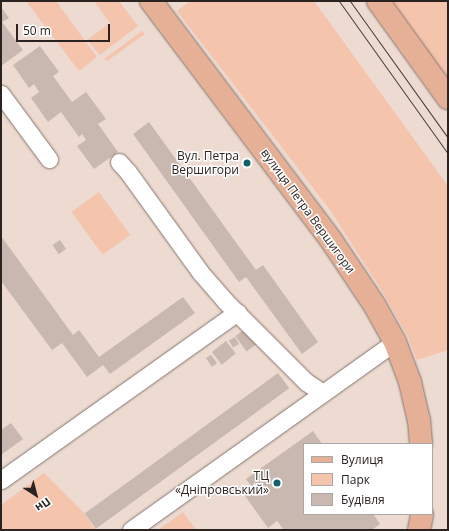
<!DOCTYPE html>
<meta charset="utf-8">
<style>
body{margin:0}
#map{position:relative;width:449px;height:531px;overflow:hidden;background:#eddbd2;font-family:"Open Sans",sans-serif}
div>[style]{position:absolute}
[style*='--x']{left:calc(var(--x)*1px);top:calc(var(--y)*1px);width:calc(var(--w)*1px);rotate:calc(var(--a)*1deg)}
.green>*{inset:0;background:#f5c4ad;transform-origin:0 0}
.building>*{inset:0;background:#c9b8b0;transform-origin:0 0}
.roads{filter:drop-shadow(0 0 1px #85756e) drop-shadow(0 0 1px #85756e)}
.minor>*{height:17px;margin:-8.5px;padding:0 8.5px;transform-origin:8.5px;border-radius:8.5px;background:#fff}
.major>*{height:22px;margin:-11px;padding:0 11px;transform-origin:11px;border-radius:11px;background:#e5b095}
.tram>*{height:1px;margin:-0.5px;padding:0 0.5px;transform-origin:0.5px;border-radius:0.5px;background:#443b37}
.dots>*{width:11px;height:11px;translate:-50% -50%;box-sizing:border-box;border:2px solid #fff;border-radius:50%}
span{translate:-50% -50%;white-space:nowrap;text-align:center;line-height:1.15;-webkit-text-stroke:3px #fff;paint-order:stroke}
.poi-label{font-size:12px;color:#2a2320}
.right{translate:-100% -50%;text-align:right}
.street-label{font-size:12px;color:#2a2320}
.frame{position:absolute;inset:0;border:2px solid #2a2320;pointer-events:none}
.legend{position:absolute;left:303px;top:443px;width:130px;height:72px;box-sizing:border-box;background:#fff;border:1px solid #aaa7a6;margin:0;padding:5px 7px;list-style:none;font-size:12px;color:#2a2320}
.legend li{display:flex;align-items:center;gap:8px;height:20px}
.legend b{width:20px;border:1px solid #aaa7a6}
.north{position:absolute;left:16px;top:475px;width:40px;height:40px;-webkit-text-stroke:3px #fff;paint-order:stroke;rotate:144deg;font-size:11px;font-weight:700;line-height:16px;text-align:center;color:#2a2320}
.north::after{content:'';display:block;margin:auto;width:14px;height:18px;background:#2a2320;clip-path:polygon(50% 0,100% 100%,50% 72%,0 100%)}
.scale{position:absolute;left:16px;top:24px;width:94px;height:18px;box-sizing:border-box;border:2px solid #2a2320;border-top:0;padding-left:5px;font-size:12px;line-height:14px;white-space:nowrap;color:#2a2320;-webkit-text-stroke:3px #fff;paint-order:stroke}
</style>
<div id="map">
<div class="green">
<div style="clip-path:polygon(26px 1px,56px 1px,97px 57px,79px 71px)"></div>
<div style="clip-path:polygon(94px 1px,119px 1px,138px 26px,100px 55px,87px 40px,110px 23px)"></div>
<div style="clip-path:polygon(190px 1px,314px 1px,448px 186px,448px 350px,417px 360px,408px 337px,384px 294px,330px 210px,177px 11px)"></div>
<div style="clip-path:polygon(391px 1px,448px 1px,448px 79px)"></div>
<div style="clip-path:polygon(142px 31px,145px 34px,107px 61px,104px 59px)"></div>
<div style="left:99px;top:192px;width:53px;height:34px;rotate:54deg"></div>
<div style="clip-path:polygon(44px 473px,84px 513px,95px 530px,1px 530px,1px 505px)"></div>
<div style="clip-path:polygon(183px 512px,196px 530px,158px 530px)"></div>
</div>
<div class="building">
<div style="clip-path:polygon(1px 7px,9px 18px,2px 22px,23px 50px,1px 66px)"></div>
<div style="clip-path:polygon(40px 46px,59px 72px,53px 76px,72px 102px,86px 92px,106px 119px,98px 124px,118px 152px,94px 169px,77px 146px,86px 140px,82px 134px,79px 137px,61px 112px,48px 122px,31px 98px,39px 92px,34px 84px,29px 88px,13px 65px)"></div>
<div style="clip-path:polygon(149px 122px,256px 270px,263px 265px,318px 342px,302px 354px,246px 277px,239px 282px,133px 134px)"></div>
<div style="clip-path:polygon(1px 236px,73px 335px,79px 330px,99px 357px,183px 297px,195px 313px,110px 374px,103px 365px,87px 377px,62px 343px,52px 350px,1px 281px)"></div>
<div style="left:60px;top:240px;width:11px;height:9px;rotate:56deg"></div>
<div style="left:245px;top:329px;width:19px;height:12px;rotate:54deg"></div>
<div style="left:235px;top:337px;width:8px;height:7px;rotate:60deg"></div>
<div style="left:226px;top:341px;width:16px;height:18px;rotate:52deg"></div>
<div style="clip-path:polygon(211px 355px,217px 363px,212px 367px,206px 358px)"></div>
<div style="left:278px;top:373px;width:19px;height:239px;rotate:54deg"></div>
<div style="clip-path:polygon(11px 423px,23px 439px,1px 455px,1px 430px)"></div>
<div style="clip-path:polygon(313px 431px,322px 444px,304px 444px,304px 514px,373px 514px,380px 524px,372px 530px,284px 530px,277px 521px,268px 528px,243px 493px,252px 487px,246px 479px)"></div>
</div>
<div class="roads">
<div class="minor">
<div style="--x:1;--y:94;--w:81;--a:53.6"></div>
<div style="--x:119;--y:162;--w:13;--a:48"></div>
<div style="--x:128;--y:172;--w:123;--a:54.2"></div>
<div style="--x:200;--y:272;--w:38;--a:49"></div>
<div style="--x:225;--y:301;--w:115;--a:45"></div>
<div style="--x:306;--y:382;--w:20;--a:33"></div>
<div style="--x:1;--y:480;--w:290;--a:-35.4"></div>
<div style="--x:131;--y:530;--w:324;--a:-35.5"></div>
</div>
<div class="major">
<div style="--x:151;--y:1;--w:299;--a:53"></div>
<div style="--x:331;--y:240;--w:79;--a:56.3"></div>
<div style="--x:375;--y:306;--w:41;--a:60.9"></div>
<div style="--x:395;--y:342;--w:43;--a:69.4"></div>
<div style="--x:410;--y:382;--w:39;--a:77"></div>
<div style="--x:419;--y:420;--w:24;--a:85"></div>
<div style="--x:378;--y:1;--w:120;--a:54.2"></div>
<div style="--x:419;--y:530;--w:16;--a:-79"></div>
</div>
</div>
<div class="tram">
<div style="--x:339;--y:1;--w:188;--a:54.5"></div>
<div style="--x:350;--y:1;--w:168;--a:54.4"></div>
</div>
<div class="dots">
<div style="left:247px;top:163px;background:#126169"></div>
<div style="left:277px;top:483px;background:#126169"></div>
</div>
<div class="poi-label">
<span class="right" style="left:239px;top:163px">Вул. Петра<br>Вершигори</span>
<span class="right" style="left:269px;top:483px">ТЦ<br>«Дніпровський»</span>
</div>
<div class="street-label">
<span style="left:308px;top:211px;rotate:54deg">вулиця Петра Вершигори</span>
</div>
<div class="frame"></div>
<ul class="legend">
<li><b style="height:5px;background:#e5b095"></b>Вулиця</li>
<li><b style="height:11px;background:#f5c4ad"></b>Парк</li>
<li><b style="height:11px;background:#c9b8b0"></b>Будівля</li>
</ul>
<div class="north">Пн</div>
<div class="scale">50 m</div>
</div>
